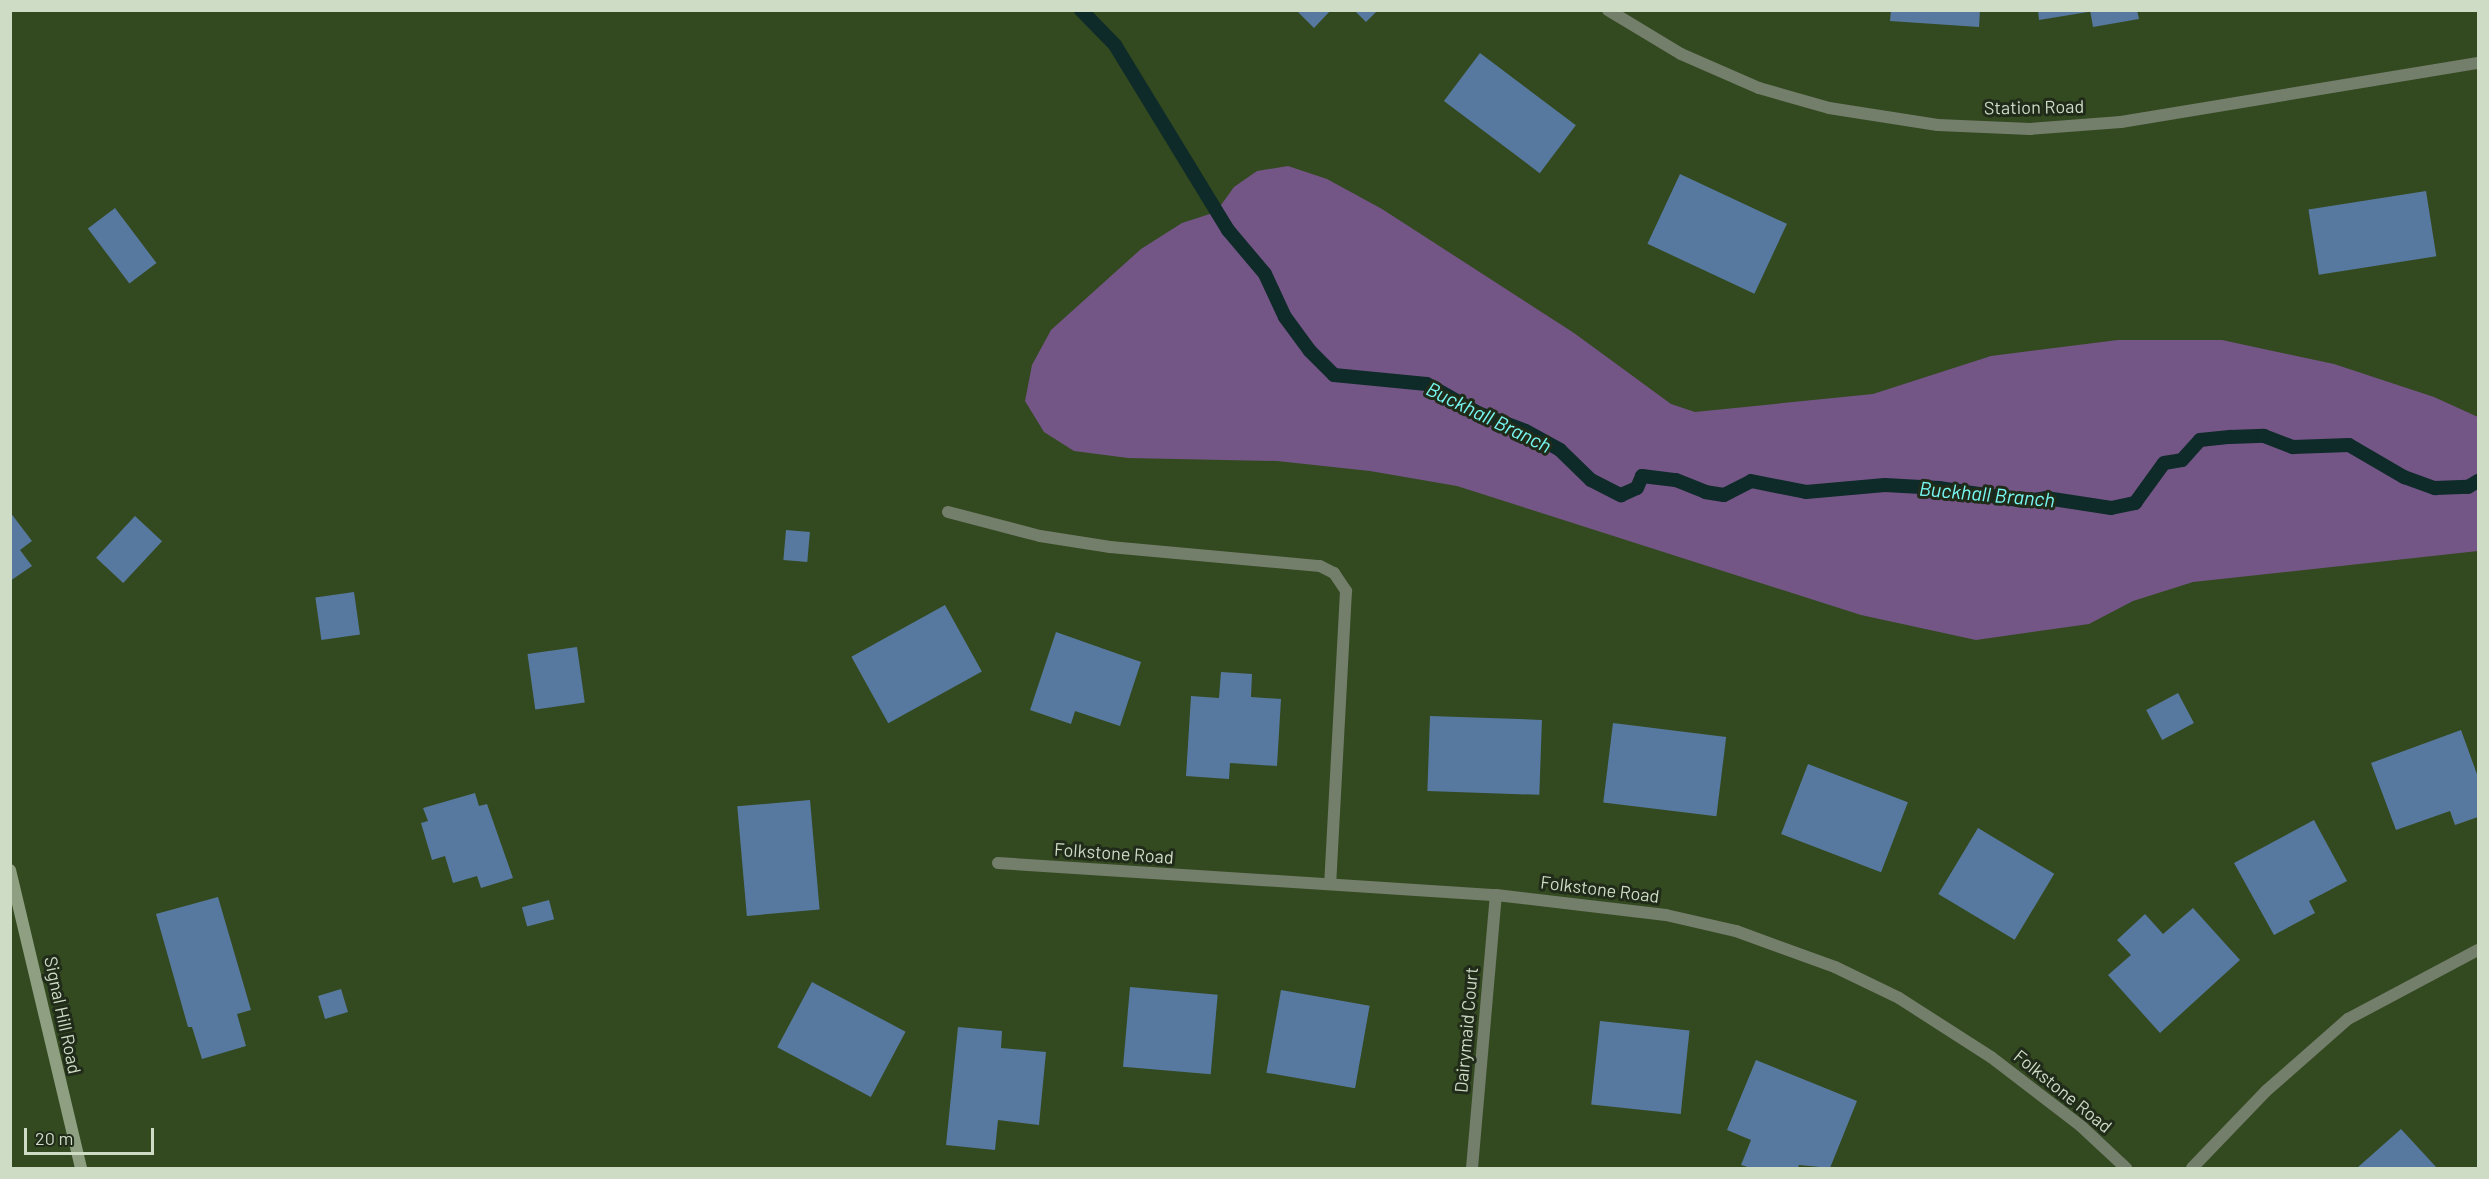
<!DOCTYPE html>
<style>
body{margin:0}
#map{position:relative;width:2489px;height:1179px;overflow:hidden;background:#334920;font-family:Barlow,sans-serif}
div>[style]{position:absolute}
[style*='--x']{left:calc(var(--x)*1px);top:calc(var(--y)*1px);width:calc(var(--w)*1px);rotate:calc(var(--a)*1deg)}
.green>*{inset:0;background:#735685}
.stream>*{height:14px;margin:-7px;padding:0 7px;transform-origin:7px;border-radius:7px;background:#0e2a29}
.building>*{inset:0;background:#58799f;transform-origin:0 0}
.lane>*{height:12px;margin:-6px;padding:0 6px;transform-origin:6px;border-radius:6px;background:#737e6b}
.street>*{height:12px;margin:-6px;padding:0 6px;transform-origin:6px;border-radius:6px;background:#737e6b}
.secondary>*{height:12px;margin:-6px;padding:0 6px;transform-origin:6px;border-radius:6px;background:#8ea081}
span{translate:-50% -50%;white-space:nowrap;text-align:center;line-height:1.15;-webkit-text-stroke:6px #212b19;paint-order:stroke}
.street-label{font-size:18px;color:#cedcc5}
.water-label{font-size:20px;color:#78f9f4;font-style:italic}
.frame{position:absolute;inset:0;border:12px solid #cedcc5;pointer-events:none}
.scale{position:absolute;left:24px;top:1128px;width:130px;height:27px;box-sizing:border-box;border:3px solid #cedcc5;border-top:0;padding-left:8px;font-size:18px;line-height:21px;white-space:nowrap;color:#cedcc5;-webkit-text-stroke:4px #212b19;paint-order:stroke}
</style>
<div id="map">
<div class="green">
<div style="clip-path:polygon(1288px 166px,1327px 179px,1382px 209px,1574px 333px,1671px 404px,1695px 412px,1873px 394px,1991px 356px,2118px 340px,2222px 340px,2334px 364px,2434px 397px,2478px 417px,2478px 551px,2193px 582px,2133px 601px,2089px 624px,1976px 640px,1861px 615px,1457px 486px,1370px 471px,1277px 461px,1128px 458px,1074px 451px,1044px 432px,1025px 401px,1032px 365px,1051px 330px,1141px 249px,1182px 223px,1216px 212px,1234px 187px,1257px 171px)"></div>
</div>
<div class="stream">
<div style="--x:1081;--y:10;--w:49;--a:45.8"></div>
<div style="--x:1115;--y:45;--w:217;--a:58.6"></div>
<div style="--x:1228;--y:230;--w:57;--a:49.9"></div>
<div style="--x:1265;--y:274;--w:47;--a:65.1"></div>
<div style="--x:1285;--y:317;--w:42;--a:53.7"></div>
<div style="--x:1310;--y:351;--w:34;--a:45"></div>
<div style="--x:1334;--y:375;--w:93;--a:5.5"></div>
<div style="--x:1427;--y:384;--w:59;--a:29.6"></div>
<div style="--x:1478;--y:413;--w:51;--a:20.6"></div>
<div style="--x:1526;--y:431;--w:39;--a:29"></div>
<div style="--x:1560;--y:450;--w:43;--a:44.1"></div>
<div style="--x:1591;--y:480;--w:34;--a:27"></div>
<div style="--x:1621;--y:495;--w:17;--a:-24"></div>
<div style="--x:1637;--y:488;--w:13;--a:-67"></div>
<div style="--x:1642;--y:476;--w:34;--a:7"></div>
<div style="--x:1676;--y:480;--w:31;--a:22"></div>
<div style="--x:1705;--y:492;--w:19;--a:9"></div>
<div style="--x:1724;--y:495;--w:30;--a:-27"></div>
<div style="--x:1751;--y:481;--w:56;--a:11.3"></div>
<div style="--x:1806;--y:492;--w:79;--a:-5.1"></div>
<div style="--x:1885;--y:485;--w:54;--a:3.2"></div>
<div style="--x:1939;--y:488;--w:87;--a:8.6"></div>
<div style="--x:2025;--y:501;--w:21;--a:-8"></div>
<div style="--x:2046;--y:498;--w:66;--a:8.7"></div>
<div style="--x:2111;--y:508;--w:25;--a:-12"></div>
<div style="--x:2135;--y:503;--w:49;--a:-54.1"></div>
<div style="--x:2164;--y:463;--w:18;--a:-9"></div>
<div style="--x:2182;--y:460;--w:27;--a:-48"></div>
<div style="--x:2200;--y:440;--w:30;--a:-6"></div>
<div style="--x:2230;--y:437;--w:34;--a:-2"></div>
<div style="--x:2264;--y:436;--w:31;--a:21"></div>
<div style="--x:2293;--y:447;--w:56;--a:-2"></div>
<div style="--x:2349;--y:445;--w:64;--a:30.2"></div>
<div style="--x:2404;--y:477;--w:33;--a:20"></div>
<div style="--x:2435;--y:488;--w:33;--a:-2"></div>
<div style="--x:2468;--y:487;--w:12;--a:-31"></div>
</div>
<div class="building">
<div style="clip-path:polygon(1296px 10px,1331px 10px,1314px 28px)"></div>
<div style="clip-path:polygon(1354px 10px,1378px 10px,1366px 22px)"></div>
<div style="clip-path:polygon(1891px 10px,1980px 10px,1979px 27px,1890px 21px)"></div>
<div style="clip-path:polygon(2038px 10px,2088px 10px,2088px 12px,2039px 20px)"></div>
<div style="clip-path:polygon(2090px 10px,2137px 10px,2139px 19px,2093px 27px)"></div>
<div style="left:1480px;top:53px;width:120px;height:60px;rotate:37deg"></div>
<div style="left:1680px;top:174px;width:118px;height:77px;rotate:25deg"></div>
<div style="left:2426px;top:191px;width:66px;height:119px;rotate:81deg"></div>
<div style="left:115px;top:208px;width:69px;height:34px;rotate:53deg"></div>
<div style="clip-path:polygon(10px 512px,32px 541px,20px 550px,32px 566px,10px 581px)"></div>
<div style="left:135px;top:516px;width:37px;height:57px;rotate:43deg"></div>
<div style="left:786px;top:530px;width:24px;height:30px;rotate:5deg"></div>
<div style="left:354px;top:592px;width:43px;height:39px;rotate:82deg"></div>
<div style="left:945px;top:605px;width:76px;height:107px;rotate:61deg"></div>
<div style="clip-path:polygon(1056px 632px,1141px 662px,1120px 726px,1075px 711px,1071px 724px,1030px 710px)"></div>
<div style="left:577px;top:647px;width:56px;height:50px;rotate:82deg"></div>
<div style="clip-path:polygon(1221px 672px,1252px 674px,1251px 697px,1281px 699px,1277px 766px,1230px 763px,1229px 779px,1186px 776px,1191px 696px,1219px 698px)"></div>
<div style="left:2178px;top:693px;width:34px;height:36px;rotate:62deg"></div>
<div style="left:1430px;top:716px;width:112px;height:75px;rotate:2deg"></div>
<div style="left:1613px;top:723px;width:114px;height:80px;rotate:7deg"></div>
<div style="clip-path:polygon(2461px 730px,2478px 777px,2478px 817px,2455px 825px,2450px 811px,2396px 830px,2371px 763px)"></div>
<div style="left:1808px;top:764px;width:107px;height:75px;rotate:21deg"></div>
<div style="clip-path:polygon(475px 793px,479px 806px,487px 804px,513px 878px,481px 888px,477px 876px,453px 883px,445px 856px,432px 860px,421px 823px,428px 821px,423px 808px)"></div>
<div style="left:810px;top:800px;width:110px;height:73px;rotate:85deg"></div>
<div style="clip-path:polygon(2314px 820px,2347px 881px,2309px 901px,2315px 913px,2274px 935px,2234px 863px)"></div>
<div style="left:1978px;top:828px;width:89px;height:77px;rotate:31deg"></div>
<div style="clip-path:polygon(218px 897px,251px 1010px,237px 1014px,246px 1046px,202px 1059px,192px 1027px,188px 1027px,156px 914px)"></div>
<div style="left:549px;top:900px;width:20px;height:28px;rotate:75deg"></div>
<div style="clip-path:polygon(2193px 908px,2240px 960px,2160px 1033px,2108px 975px,2131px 955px,2117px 940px,2145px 914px,2163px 934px)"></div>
<div style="left:812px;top:982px;width:106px;height:74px;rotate:28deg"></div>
<div style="left:1130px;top:987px;width:88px;height:80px;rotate:5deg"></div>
<div style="left:341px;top:989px;width:24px;height:24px;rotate:73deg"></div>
<div style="left:1281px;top:990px;width:90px;height:84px;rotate:10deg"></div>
<div style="left:1600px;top:1021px;width:90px;height:84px;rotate:6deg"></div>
<div style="clip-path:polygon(958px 1027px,1002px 1031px,1001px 1048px,1046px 1052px,1039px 1125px,998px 1120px,995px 1150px,946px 1145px)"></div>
<div style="clip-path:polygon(1756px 1060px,1857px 1101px,1830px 1168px,1799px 1165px,1798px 1168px,1751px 1168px,1741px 1165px,1751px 1140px,1727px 1130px)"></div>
<div style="clip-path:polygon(2401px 1129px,2437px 1168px,2357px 1168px)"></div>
</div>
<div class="lane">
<div style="--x:948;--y:512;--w:95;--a:14.6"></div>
<div style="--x:1040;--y:536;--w:71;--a:8.9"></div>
<div style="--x:1110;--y:547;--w:211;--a:5.2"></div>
<div style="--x:1320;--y:566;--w:16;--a:27"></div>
<div style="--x:1334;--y:573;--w:22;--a:56"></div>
<div style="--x:1346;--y:591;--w:293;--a:93.1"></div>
</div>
<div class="street">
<div style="--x:1608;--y:10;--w:85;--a:31.1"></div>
<div style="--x:1681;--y:54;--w:85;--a:23.6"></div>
<div style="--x:1759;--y:88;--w:73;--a:15.9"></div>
<div style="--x:1829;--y:108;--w:110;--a:8.9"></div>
<div style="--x:1938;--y:125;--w:92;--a:2.5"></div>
<div style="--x:2030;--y:129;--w:91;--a:-4.4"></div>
<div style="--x:2121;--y:122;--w:362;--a:-9.4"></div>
<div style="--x:998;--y:863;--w:499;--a:3.7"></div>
<div style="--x:1496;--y:895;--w:171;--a:6.7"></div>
<div style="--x:1666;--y:915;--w:72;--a:12.9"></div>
<div style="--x:1736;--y:931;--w:105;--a:20"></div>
<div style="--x:1835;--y:967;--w:71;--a:25.8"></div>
<div style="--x:1899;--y:998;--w:109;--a:32.7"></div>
<div style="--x:1991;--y:1057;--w:113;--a:37.5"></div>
<div style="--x:2081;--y:1126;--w:62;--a:43"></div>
<div style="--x:1472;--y:1168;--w:274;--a:-85"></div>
<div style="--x:2192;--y:1168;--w:107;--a:-46.1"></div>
<div style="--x:2266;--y:1091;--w:109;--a:-41.3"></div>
<div style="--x:2348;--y:1019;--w:147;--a:-28"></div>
</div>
<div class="secondary">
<div style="--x:10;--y:870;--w:306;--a:76.6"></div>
</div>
<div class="street-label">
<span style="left:2034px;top:107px;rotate:-1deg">Station Road</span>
<span style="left:1114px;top:853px;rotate:4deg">Folkstone Road</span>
<span style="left:1600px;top:889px;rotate:7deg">Folkstone Road</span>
<span style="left:63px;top:1015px;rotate:78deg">Signal Hill Road</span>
<span style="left:1466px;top:1030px;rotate:-85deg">Dairymaid Court</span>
<span style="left:2063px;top:1091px;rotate:39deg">Folkstone Road</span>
</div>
<div class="water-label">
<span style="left:1489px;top:417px;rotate:26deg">Buckhall Branch</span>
<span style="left:1987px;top:494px;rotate:5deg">Buckhall Branch</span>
</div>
<div class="frame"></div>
<div class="scale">20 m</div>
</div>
